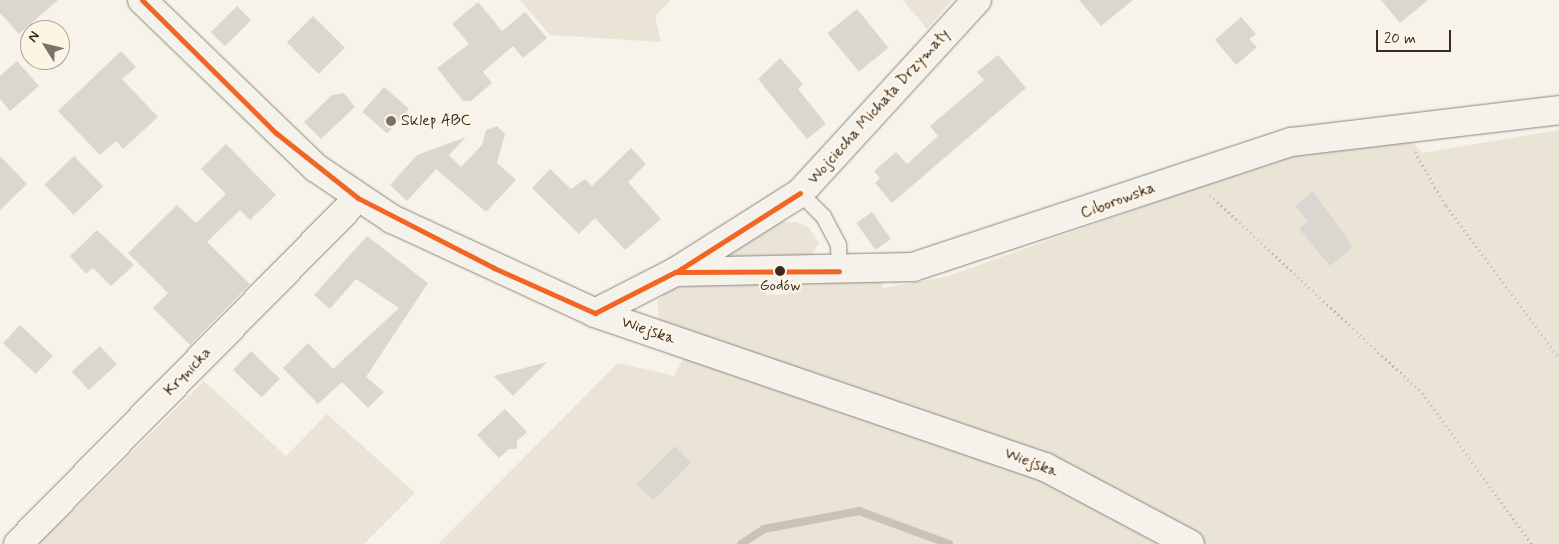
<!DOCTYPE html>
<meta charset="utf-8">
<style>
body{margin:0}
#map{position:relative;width:1559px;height:544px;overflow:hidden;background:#f7f3ea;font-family:Mynerve,sans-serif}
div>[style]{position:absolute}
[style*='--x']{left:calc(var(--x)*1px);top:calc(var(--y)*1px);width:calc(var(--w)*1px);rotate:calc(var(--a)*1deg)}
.green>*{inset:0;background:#eae4d7}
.stream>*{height:8px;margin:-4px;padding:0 4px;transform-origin:4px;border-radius:4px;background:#cac2b5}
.building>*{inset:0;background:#dbd7d0;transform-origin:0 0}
.path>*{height:3px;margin-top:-1.5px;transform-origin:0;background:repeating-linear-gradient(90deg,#b3afa9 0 1px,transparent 0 5px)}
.roads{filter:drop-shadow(0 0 1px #8b867f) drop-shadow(0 0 1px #8b867f)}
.lane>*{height:15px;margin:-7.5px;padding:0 7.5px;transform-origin:7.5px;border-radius:7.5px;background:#f5f2ec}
.street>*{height:28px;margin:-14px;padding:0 14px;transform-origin:14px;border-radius:14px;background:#f5f2ec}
.secondary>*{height:28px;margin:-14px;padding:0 14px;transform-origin:14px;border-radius:14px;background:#f5f2ec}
.bus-1>*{height:5px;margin:-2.5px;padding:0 2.5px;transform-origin:2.5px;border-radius:2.5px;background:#f26522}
.dots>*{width:14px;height:14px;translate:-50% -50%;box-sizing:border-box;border:2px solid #fcf5e5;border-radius:50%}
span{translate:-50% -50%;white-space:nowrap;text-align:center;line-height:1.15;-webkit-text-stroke:4.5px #fcf5e5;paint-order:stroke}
.bus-label{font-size:15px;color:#3b2a1e}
.street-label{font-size:16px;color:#3b2a1e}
.poi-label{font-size:16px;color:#3b2a1e}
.left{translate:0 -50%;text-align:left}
.north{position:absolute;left:20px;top:20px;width:50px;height:50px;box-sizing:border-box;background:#fcf5e5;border:1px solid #afa495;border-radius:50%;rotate:306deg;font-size:14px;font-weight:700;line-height:20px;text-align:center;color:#3b2a1e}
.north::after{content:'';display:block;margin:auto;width:18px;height:22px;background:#7d7065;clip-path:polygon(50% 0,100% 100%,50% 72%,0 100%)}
.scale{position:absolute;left:1376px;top:30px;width:75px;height:22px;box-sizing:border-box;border:2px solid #3b2a1e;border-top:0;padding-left:6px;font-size:15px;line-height:18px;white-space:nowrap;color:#3b2a1e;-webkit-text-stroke:4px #fcf5e5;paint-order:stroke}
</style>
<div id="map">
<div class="green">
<div style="clip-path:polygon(520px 0,671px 0,655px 16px,661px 42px,550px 35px)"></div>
<div style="clip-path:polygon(903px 0,952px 0,927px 29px)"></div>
<div style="clip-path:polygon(1559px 130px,1559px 544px,438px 544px,618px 363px,674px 376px,694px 338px,659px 319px,657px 302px,671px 287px,765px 284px,766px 295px,789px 294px,789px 284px,882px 282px,883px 288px,945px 277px,1286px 156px,1408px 137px,1423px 153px)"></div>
<div style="clip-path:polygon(778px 222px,798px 222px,809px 228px,819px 243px,809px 259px,718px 262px)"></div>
<div style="clip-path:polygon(204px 381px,286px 456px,327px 414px,415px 493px,364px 544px,39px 544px)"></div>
</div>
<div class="stream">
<div style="--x:741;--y:544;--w:27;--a:-33"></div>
<div style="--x:764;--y:529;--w:97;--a:-10.7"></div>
<div style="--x:859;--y:511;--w:96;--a:20.1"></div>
</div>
<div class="building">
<div style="clip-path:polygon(0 0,58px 0,19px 34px,0 13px)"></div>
<div style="clip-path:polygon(1079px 0,1133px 0,1101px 26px)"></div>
<div style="clip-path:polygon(1381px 0,1428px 0,1400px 23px)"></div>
<div style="clip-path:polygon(478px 2px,502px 31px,525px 12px,547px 38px,523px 58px,513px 46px,483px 72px,492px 83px,471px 101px,463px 101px,437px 68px,469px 44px,452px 24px)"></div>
<div style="left:237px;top:6px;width:20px;height:37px;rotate:45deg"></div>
<div style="left:857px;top:9px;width:50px;height:38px;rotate:51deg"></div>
<div style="left:313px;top:16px;width:45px;height:37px;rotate:45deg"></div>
<div style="clip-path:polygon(1241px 17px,1256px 34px,1249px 39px,1257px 47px,1236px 65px,1215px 40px)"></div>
<div style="clip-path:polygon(121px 51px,136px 67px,122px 79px,158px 117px,123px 149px,116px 141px,100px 155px,58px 111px)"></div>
<div style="clip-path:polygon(998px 55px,1026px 88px,892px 203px,875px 183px,880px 178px,874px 171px,896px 152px,907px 164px,938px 136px,930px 126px,984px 80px,977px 72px)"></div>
<div style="clip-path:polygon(780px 58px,803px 84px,798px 89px,826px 124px,807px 139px,758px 79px)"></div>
<div style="clip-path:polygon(17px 61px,39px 86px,10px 111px,0 99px,0 76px)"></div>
<div style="left:384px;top:87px;width:33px;height:33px;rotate:41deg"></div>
<div style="clip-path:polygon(344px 93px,355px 107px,321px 139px,304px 122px,332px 95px)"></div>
<div style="clip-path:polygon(497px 126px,505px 134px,497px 163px,516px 180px,486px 212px,436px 169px,407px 201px,390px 185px,417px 155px,466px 137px,449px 155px,461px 167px,482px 145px,486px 130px)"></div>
<div style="clip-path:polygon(226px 144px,276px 195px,250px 220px,240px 210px,207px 242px,250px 284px,190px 345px,153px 308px,168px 293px,128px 253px,177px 205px,196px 223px,226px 194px,201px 169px)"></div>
<div style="clip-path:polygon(631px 148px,646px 164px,628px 182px,661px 219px,625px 250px,595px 218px,579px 234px,532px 188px,550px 169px,571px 189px,585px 179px,592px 186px)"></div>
<div style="clip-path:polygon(0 156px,27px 184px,0 210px)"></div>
<div style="left:74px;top:156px;width:42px;height:41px;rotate:46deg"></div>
<div style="clip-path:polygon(1313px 191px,1353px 247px,1330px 266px,1299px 229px,1308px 221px,1295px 206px)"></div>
<div style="left:872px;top:212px;width:33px;height:19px;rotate:55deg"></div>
<div style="clip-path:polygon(97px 230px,134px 265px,111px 286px,93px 268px,86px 274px,70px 256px)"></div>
<div style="clip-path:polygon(367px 236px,428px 283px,366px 377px,384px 392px,368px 408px,342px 382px,318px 404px,283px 368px,308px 343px,333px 369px,399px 308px,356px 279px,330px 309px,314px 295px)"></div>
<div style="left:20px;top:325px;width:45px;height:25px;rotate:43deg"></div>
<div style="left:100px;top:346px;width:25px;height:38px;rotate:48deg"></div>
<div style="left:251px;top:351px;width:40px;height:26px;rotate:44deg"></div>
<div style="clip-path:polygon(547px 362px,513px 396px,494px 376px)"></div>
<div style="clip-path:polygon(505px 409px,527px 432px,517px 441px,517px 449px,509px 449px,499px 458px,477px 435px)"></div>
<div style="left:675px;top:446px;width:23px;height:54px;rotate:45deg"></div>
</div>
<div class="path">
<div style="--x:1415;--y:152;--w:62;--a:60.1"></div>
<div style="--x:1446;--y:206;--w:189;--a:53.4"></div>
<div style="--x:1210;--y:195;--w:290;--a:43"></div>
<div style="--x:1422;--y:393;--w:187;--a:53.9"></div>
</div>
<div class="roads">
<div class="lane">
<div style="--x:800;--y:193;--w:33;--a:45"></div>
<div style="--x:823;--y:216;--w:32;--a:62"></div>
<div style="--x:838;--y:244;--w:27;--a:88"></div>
</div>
<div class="street">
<div style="--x:675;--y:272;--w:238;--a:-1.2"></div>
<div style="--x:913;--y:267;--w:399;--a:-18.3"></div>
<div style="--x:1292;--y:142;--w:269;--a:-6.8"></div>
<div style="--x:595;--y:313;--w:90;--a:-27.1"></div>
<div style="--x:675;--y:272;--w:148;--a:-32.3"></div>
<div style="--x:800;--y:193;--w:262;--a:-47.5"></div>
<div style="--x:18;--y:544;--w:485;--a:-45.5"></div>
</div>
<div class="secondary">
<div style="--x:142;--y:0;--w:242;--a:44"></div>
<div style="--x:316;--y:168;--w:92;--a:33.9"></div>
<div style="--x:392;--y:219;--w:224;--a:24.8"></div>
<div style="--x:595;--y:313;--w:476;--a:18.9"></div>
<div style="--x:1045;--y:467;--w:164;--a:28"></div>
</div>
</div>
<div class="bus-1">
<div style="--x:142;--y:0;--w:189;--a:44.8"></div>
<div style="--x:276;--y:133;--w:105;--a:38.4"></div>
<div style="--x:358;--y:198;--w:153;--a:27.2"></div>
<div style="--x:494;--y:268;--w:111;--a:24"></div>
<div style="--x:676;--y:272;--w:147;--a:-32.5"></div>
<div style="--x:595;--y:313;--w:90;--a:-27.1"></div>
<div style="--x:675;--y:272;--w:164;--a:-0.3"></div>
</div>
<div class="dots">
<div style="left:391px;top:121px;background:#7d7065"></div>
<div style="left:780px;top:271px;background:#3b2a1e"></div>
</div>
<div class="bus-label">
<span style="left:780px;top:287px">Godów</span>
</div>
<div class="street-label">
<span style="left:879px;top:107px;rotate:-48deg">Wojciecha Michała Drzymały</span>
<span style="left:1118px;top:201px;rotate:-20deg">Ciborowska</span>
<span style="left:648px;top:331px;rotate:19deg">Wiejska</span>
<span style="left:188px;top:372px;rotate:-46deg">Krynicka</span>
<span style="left:1031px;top:463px;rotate:21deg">Wiejska</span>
</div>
<div class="poi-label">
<span class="left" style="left:401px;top:121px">Sklep ABC</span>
</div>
<div class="north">N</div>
<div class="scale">20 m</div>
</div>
